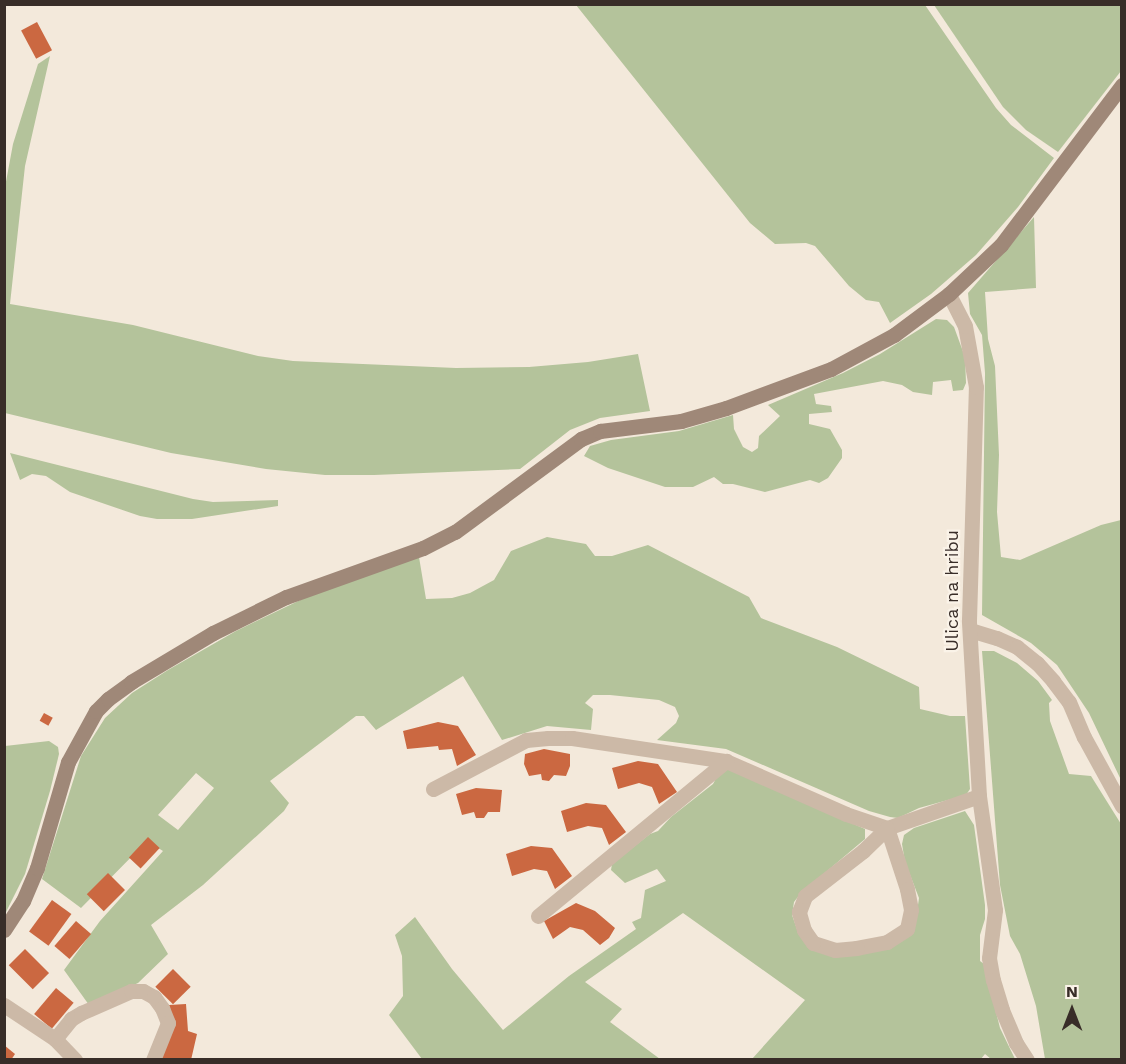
<!DOCTYPE html>
<style>
body{margin:0}
#map{position:relative;width:1126px;height:1064px;overflow:hidden;background:#f3e9db;font-family:"Work Sans",sans-serif}
div>[style]{position:absolute}
[style*='--x']{left:calc(var(--x)*1px);top:calc(var(--y)*1px);width:calc(var(--w)*1px);rotate:calc(var(--a)*1deg)}
.green>*{inset:0;background:#b4c39b}
.building>*{inset:0;background:#cb6841;transform-origin:0 0}
.street>*{height:15px;margin:-7.5px;padding:0 7.5px;transform-origin:7.5px;border-radius:7.5px;background:#ccb9a7}
.secondary>*{height:15px;margin:-7.5px;padding:0 7.5px;transform-origin:7.5px;border-radius:7.5px;background:#9f8878}
span{translate:-50% -50%;white-space:nowrap;text-align:center;line-height:1.15;-webkit-text-stroke:4.5px #faf3e8;paint-order:stroke}
.street-label{font-size:18px;color:#382d28}
.frame{position:absolute;inset:0;border:6px solid #382d28;pointer-events:none}
.north{position:absolute;left:1042px;top:980px;width:60px;height:60px;-webkit-text-stroke:4px #faf3e8;paint-order:stroke;rotate:0deg;font-size:16px;font-weight:700;line-height:24px;text-align:center;color:#382d28}
.north::after{content:'';display:block;margin:auto;width:21px;height:27px;background:#382d28;clip-path:polygon(50% 0,100% 100%,50% 72%,0 100%)}
</style>
<div id="map">
<div class="green">
<div style="clip-path:polygon(576px 5px,925px 5px,996px 108px,1011px 125px,1054px 158px,1018px 207px,976px 255px,931px 294px,890px 323px,879px 302px,866px 300px,849px 286px,815px 246px,806px 243px,775px 244px,750px 223px)"></div>
<div style="clip-path:polygon(934px 5px,1121px 5px,1121px 71px,1058px 152px,1026px 130px,1003px 107px)"></div>
<div style="clip-path:polygon(50px 56px,25px 166px,10px 304px,133px 325px,258px 356px,293px 361px,456px 368px,529px 367px,588px 362px,638px 354px,650px 411px,600px 418px,570px 430px,520px 469px,374px 475px,325px 475px,266px 469px,171px 453px,5px 413px,5px 187px,13px 144px,38px 64px)"></div>
<div style="clip-path:polygon(1034px 217px,1036px 288px,985px 292px,988px 339px,995px 366px,999px 455px,997px 512px,1001px 557px,1020px 560px,1101px 525px,1121px 520px,1121px 780px,1089px 713px,1057px 665px,1031px 643px,982px 615px,985px 373px,982px 335px,970px 314px,968px 293px)"></div>
<div style="clip-path:polygon(936px 319px,947px 320px,954px 327px,965px 357px,966px 383px,963px 390px,953px 391px,951px 380px,933px 382px,932px 395px,913px 392px,902px 385px,883px 381px,814px 394px,816px 404px,831px 406px,832px 412px,809px 414px,809px 424px,830px 429px,842px 450px,842px 458px,828px 478px,819px 483px,810px 480px,765px 492px,733px 484px,723px 484px,714px 477px,693px 487px,665px 487px,608px 468px,584px 456px,590px 446px,611px 440px,679px 431px,733px 415px,734px 429px,743px 447px,752px 452px,758px 448px,759px 436px,780px 416px,768px 405px,843px 373px,880px 354px)"></div>
<div style="clip-path:polygon(10px 453px,193px 499px,213px 502px,278px 500px,278px 506px,192px 519px,157px 519px,140px 516px,70px 492px,46px 476px,32px 474px,20px 480px)"></div>
<div style="clip-path:polygon(evenodd,547px 537px,586px 544px,595px 556px,612px 556px,648px 545px,749px 597px,761px 618px,837px 647px,919px 687px,920px 709px,950px 716px,965px 716px,970px 789px,966px 795px,919px 808px,898px 818px,890px 817px,869px 811px,726px 749px,657px 740px,676px 723px,679px 716px,675px 707px,659px 700px,610px 695px,593px 695px,585px 703px,593px 709px,591px 730px,547px 726px,502px 740px,463px 676px,376px 730px,364px 716px,356px 716px,270px 781px,289px 803px,284px 811px,203px 885px,151px 925px,168px 954px,138px 983px,89px 1005px,64px 970px,100px 921px,163px 851px,147px 841px,81px 908px,42px 879px,81px 756px,105px 718px,132px 693px,168px 670px,236px 631px,317px 592px,419px 557px,426px 599px,452px 598px,470px 593px,494px 580px,511px 551px,547px 537px,196px 773px,214px 788px,178px 830px,158px 815px,196px 773px)"></div>
<div style="clip-path:polygon(982px 651px,994px 651px,1017px 663px,1038px 681px,1052px 700px,1049px 703px,1050px 721px,1069px 774px,1091px 776px,1121px 824px,1121px 1059px,1045px 1059px,1036px 1006px,1020px 954px,1010px 936px,1000px 885px)"></div>
<div style="clip-path:polygon(49px 741px,58px 747px,59px 754px,50px 791px,25px 874px,5px 914px,5px 746px)"></div>
<div style="clip-path:polygon(727px 768px,865px 829px,865px 839px,801px 893px,794px 902px,792px 915px,799px 935px,863px 953px,916px 919px,919px 898px,905px 862px,902px 844px,904px 835px,914px 828px,965px 811px,974px 825px,985px 905px,985px 919px,980px 935px,980px 961px,984px 964px,1000px 1028px,1015px 1059px,991px 1059px,985px 1054px,980px 1060px,752px 1059px,805px 1000px,683px 913px,585px 982px,622px 1009px,610px 1022px,660px 1059px,422px 1059px,389px 1015px,403px 996px,402px 956px,395px 935px,415px 917px,452px 969px,503px 1030px,569px 976px,636px 929px,632px 922px,641px 918px,645px 890px,666px 881px,657px 869px,625px 883px,611px 870px,612px 864px,650px 834px,658px 831px,671px 817px,713px 784px,719px 773px)"></div>
</div>
<div class="building">
<div style="left:37px;top:22px;width:32px;height:18px;rotate:62deg"></div>
<div style="left:44px;top:713px;width:10px;height:9px;rotate:29deg"></div>
<div style="clip-path:polygon(438px 722px,458px 726px,476px 755px,457px 766px,452px 749px,439px 750px,438px 746px,407px 749px,403px 731px)"></div>
<div style="clip-path:polygon(544px 749px,570px 754px,570px 766px,566px 776px,554px 775px,549px 781px,542px 780px,541px 774px,529px 776px,524px 764px,525px 754px)"></div>
<div style="clip-path:polygon(638px 761px,658px 764px,677px 792px,659px 804px,652px 787px,639px 783px,618px 789px,612px 768px)"></div>
<div style="clip-path:polygon(476px 788px,502px 790px,500px 812px,488px 812px,484px 818px,476px 818px,474px 812px,462px 815px,456px 794px)"></div>
<div style="clip-path:polygon(586px 803px,606px 805px,626px 832px,609px 845px,602px 828px,588px 826px,567px 832px,561px 811px)"></div>
<div style="left:148px;top:837px;width:16px;height:28px;rotate:43deg"></div>
<div style="clip-path:polygon(531px 846px,552px 848px,572px 876px,555px 889px,547px 871px,534px 869px,512px 876px,506px 854px)"></div>
<div style="left:108px;top:873px;width:24px;height:30px;rotate:45deg"></div>
<div style="left:52px;top:900px;width:24px;height:39px;rotate:36deg"></div>
<div style="clip-path:polygon(576px 903px,595px 911px,615px 928px,609px 938px,600px 945px,583px 930px,570px 927px,553px 939px,544px 921px)"></div>
<div style="left:76px;top:921px;width:20px;height:33px;rotate:41deg"></div>
<div style="left:25px;top:949px;width:34px;height:23px;rotate:45deg"></div>
<div style="left:173px;top:969px;width:25px;height:25px;rotate:45deg"></div>
<div style="left:56px;top:988px;width:23px;height:34px;rotate:40deg"></div>
<div style="clip-path:polygon(186px 1004px,188px 1031px,197px 1034px,191px 1060px,159px 1060px,170px 1026px,169px 1005px)"></div>
<div style="clip-path:polygon(4px 1045px,15px 1054px,11px 1060px,4px 1060px)"></div>
</div>
<div class="street">
<div style="--x:970;--y:630;--w:28;--a:17"></div>
<div style="--x:997;--y:638;--w:22;--a:24"></div>
<div style="--x:1017;--y:647;--w:26;--a:39"></div>
<div style="--x:1037;--y:663;--w:24;--a:48"></div>
<div style="--x:1053;--y:681;--w:26;--a:53"></div>
<div style="--x:1069;--y:702;--w:38;--a:67"></div>
<div style="--x:1084;--y:737;--w:79;--a:61.2"></div>
<div style="--x:433;--y:789;--w:105;--a:-27.8"></div>
<div style="--x:526;--y:740;--w:22;--a:-5"></div>
<div style="--x:548;--y:738;--w:24;--a:0"></div>
<div style="--x:572;--y:738;--w:156;--a:8.5"></div>
<div style="--x:726;--y:761;--w:131;--a:23.8"></div>
<div style="--x:846;--y:814;--w:43;--a:18.9"></div>
<div style="--x:887;--y:828;--w:97;--a:-19.2"></div>
<div style="--x:979;--y:796;--w:176;--a:-93.3"></div>
<div style="--x:969;--y:620;--w:233;--a:-88.3"></div>
<div style="--x:976;--y:387;--w:62;--a:-100.2"></div>
<div style="--x:965;--y:326;--w:36;--a:-117"></div>
<div style="--x:979;--y:796;--w:115;--a:82"></div>
<div style="--x:995;--y:910;--w:48;--a:97.1"></div>
<div style="--x:989;--y:958;--w:22;--a:80"></div>
<div style="--x:993;--y:980;--w:31;--a:73"></div>
<div style="--x:1002;--y:1010;--w:36;--a:67"></div>
<div style="--x:1016;--y:1043;--w:20;--a:57"></div>
<div style="--x:887;--y:828;--w:64;--a:71.8"></div>
<div style="--x:907;--y:889;--w:21;--a:79"></div>
<div style="--x:911;--y:910;--w:19;--a:102"></div>
<div style="--x:907;--y:929;--w:24;--a:147"></div>
<div style="--x:887;--y:942;--w:31;--a:169"></div>
<div style="--x:857;--y:948;--w:22;--a:175"></div>
<div style="--x:835;--y:950;--w:23;--a:-162"></div>
<div style="--x:813;--y:943;--w:16;--a:-125"></div>
<div style="--x:804;--y:930;--w:19;--a:-106"></div>
<div style="--x:799;--y:912;--w:17;--a:-69"></div>
<div style="--x:805;--y:896;--w:73;--a:-37.8"></div>
<div style="--x:863;--y:851;--w:33;--a:-44"></div>
<div style="--x:538;--y:916;--w:244;--a:-39.5"></div>
<div style="--x:4;--y:1005;--w:61;--a:33.7"></div>
<div style="--x:55;--y:1039;--w:29;--a:46"></div>
<div style="--x:55;--y:1039;--w:26;--a:-51"></div>
<div style="--x:71;--y:1019;--w:12;--a:-31"></div>
<div style="--x:81;--y:1013;--w:55;--a:-23.7"></div>
<div style="--x:131;--y:991;--w:12;--a:0"></div>
<div style="--x:143;--y:991;--w:13;--a:29"></div>
<div style="--x:154;--y:997;--w:14;--a:54"></div>
<div style="--x:162;--y:1008;--w:16;--a:68"></div>
<div style="--x:168;--y:1023;--w:40;--a:112"></div>
</div>
<div class="secondary">
<div style="--x:4;--y:930;--w:35;--a:-57"></div>
<div style="--x:23;--y:901;--w:36;--a:-67"></div>
<div style="--x:37;--y:868;--w:110;--a:-73.7"></div>
<div style="--x:68;--y:762;--w:58;--a:-61.2"></div>
<div style="--x:96;--y:711;--w:17;--a:-45"></div>
<div style="--x:108;--y:699;--w:29;--a:-36"></div>
<div style="--x:131;--y:682;--w:96;--a:-30.9"></div>
<div style="--x:213;--y:633;--w:81;--a:-26.3"></div>
<div style="--x:286;--y:597;--w:145;--a:-19.7"></div>
<div style="--x:423;--y:548;--w:36;--a:-27"></div>
<div style="--x:455;--y:532;--w:157;--a:-36.4"></div>
<div style="--x:581;--y:439;--w:21;--a:-23"></div>
<div style="--x:600;--y:431;--w:82;--a:-7"></div>
<div style="--x:681;--y:421;--w:47;--a:-16.1"></div>
<div style="--x:726;--y:408;--w:112;--a:-20.4"></div>
<div style="--x:831;--y:369;--w:72;--a:-28.4"></div>
<div style="--x:894;--y:335;--w:69;--a:-36.7"></div>
<div style="--x:949;--y:294;--w:71;--a:-43.3"></div>
<div style="--x:1001;--y:245;--w:201;--a:-52.9"></div>
</div>
<div class="street-label">
<span style="left:952px;top:591px;rotate:-90deg">Ulica na hribu</span>
</div>
<div class="frame"></div>
<div class="north">N</div>
</div>
